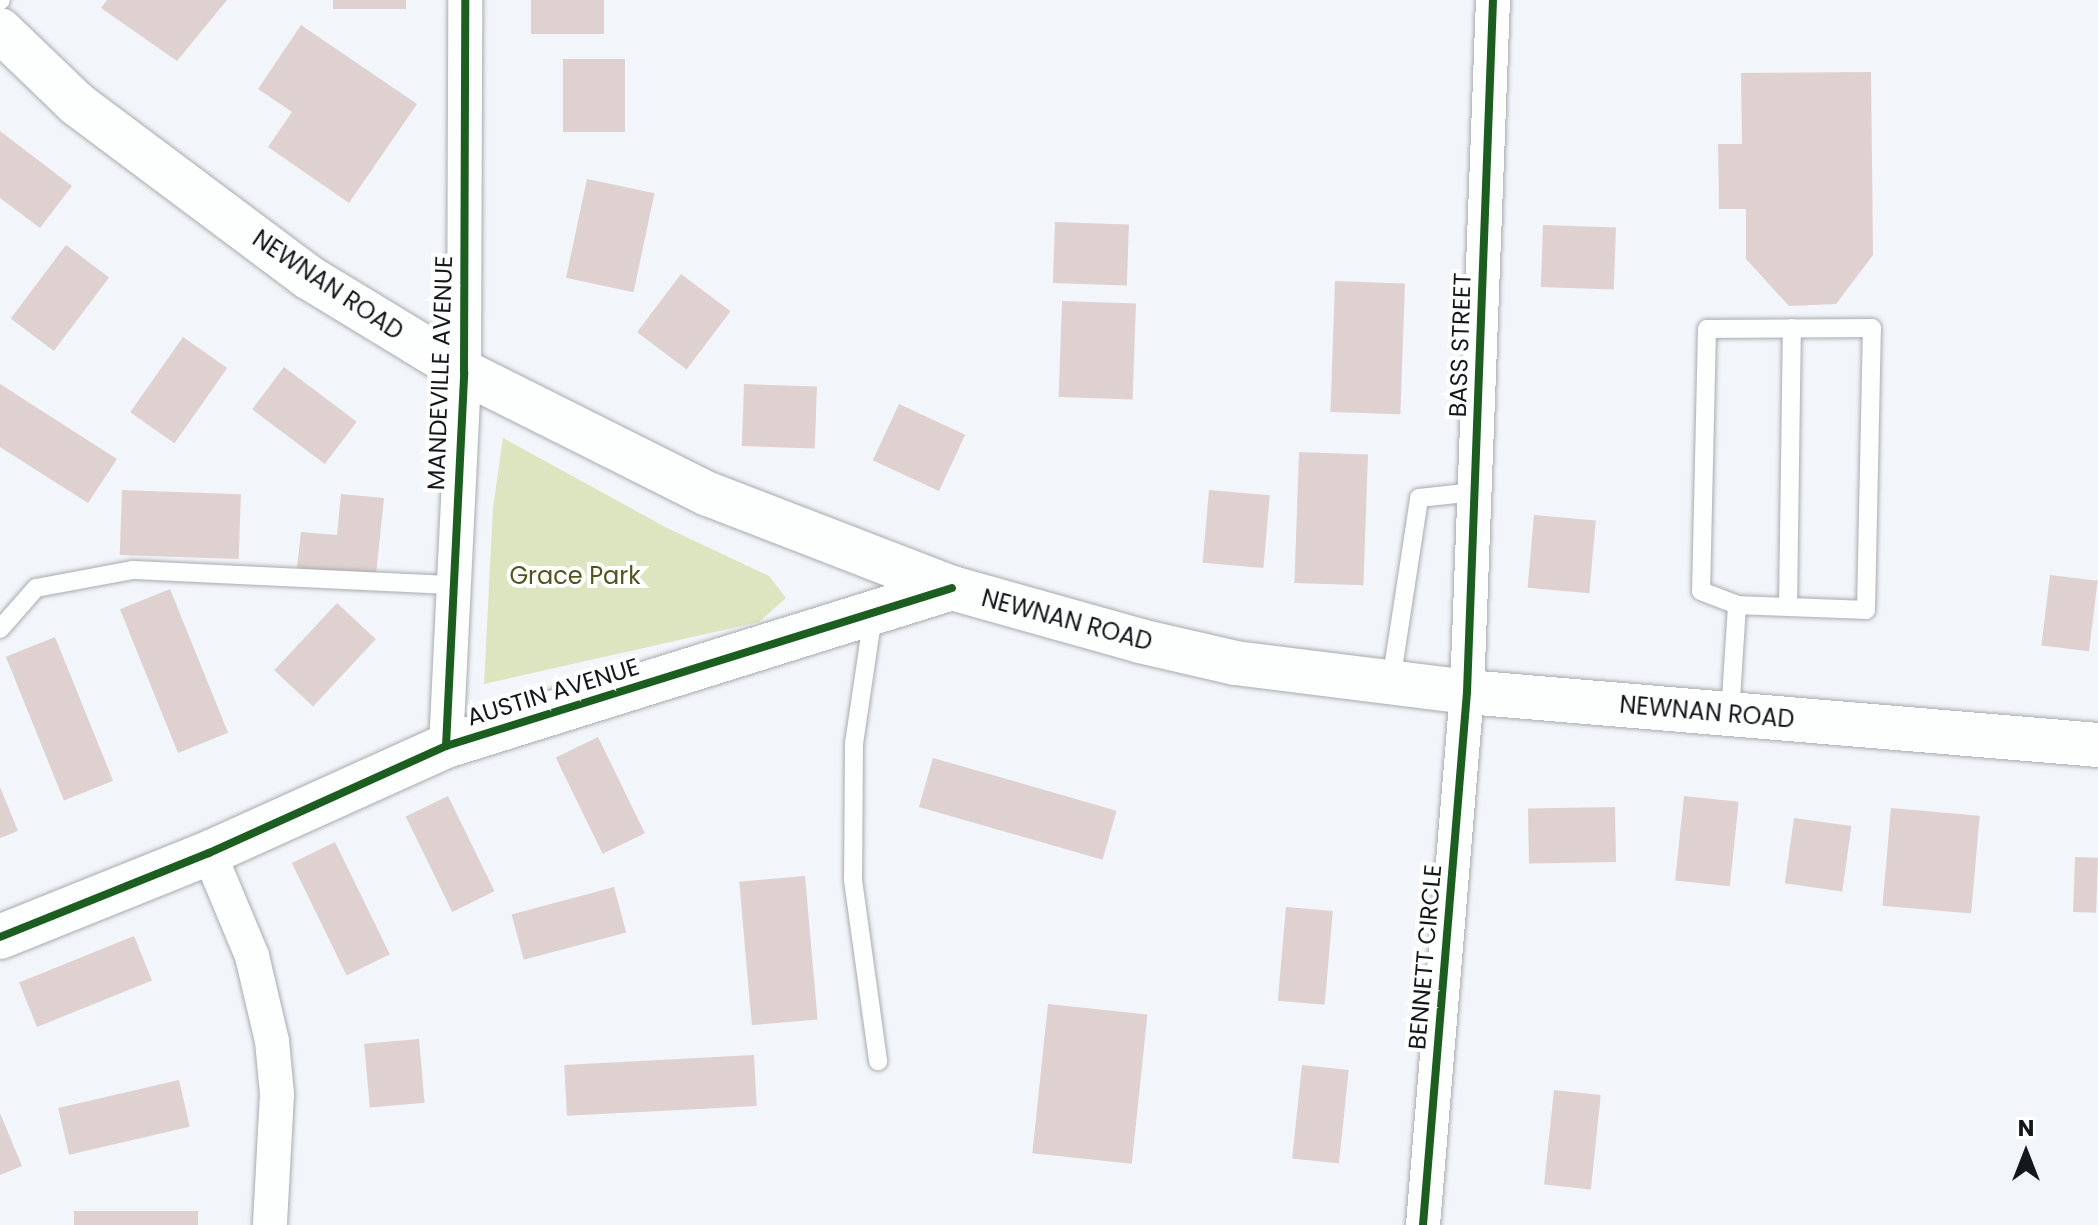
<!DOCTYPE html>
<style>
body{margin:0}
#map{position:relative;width:2098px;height:1225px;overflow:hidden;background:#f2f6fa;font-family:Poppins,sans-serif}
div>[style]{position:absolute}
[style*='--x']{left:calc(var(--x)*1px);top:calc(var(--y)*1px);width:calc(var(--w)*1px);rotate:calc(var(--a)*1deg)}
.green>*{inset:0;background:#dce4c0}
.building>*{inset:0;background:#dfd1cf;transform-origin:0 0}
.roads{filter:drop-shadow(0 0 2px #a8abae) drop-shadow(0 0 2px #a8abae)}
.service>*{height:18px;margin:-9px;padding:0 9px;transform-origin:9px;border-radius:9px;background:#fdfefe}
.minor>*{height:34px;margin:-17px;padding:0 17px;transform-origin:17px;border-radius:17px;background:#fdfefe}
.tertiary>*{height:44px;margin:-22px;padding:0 22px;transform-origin:22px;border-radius:22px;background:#fdfefe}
.secondary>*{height:44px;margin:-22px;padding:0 22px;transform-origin:22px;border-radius:22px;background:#fdfefe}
.cycleway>*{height:8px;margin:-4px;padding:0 4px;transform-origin:4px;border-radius:4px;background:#1b5e20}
span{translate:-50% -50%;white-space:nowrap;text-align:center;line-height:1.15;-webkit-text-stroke:8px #fff;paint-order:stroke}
.street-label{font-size:24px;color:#15181b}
.park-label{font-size:24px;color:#4f561d}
.north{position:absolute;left:1986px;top:1113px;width:80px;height:80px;-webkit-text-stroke:6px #fff;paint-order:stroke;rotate:0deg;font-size:22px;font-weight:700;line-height:32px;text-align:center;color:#15181b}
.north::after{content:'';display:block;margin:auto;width:28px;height:36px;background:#15181b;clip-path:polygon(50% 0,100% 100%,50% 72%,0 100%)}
</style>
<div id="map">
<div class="green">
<div style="clip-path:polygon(503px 438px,667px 528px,769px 576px,786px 598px,759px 622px,484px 684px,493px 508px)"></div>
</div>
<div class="building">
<div style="clip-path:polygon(107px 0,227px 0,177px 61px,101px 8px)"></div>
<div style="left:333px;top:0;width:73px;height:9px"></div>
<div style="left:531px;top:0;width:73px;height:34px"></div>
<div style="clip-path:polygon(301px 25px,417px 104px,349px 203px,268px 147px,292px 112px,258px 89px)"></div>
<div style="left:563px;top:59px;width:62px;height:73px"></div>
<div style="clip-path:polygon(1871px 72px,1873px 255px,1836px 304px,1789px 306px,1746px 259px,1746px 209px,1719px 209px,1718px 144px,1742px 144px,1741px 73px)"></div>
<div style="clip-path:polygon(0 131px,72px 186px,40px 228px,0 198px)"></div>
<div style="left:587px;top:179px;width:69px;height:101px;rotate:12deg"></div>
<div style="left:1055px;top:222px;width:74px;height:61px;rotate:2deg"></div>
<div style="left:1543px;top:225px;width:73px;height:62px;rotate:2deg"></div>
<div style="left:66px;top:245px;width:54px;height:92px;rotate:37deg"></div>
<div style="left:681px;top:274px;width:62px;height:73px;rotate:37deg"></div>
<div style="left:1335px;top:281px;width:70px;height:131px;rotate:2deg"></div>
<div style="left:1062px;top:301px;width:74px;height:96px;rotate:2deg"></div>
<div style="left:183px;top:337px;width:54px;height:92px;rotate:35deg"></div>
<div style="left:284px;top:367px;width:91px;height:53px;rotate:37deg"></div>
<div style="clip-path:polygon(0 384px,117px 459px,88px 503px,0 447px)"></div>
<div style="left:744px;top:384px;width:73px;height:62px;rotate:2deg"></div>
<div style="left:899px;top:404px;width:73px;height:62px;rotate:25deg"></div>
<div style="left:1299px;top:452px;width:69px;height:131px;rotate:2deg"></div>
<div style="left:122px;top:490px;width:119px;height:65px;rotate:2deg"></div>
<div style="left:1209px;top:490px;width:61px;height:73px;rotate:5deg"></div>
<div style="clip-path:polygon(341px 494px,384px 498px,376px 575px,297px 568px,301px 532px,337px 535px)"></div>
<div style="left:1534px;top:515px;width:62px;height:73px;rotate:5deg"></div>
<div style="left:2050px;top:575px;width:48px;height:71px;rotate:7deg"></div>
<div style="left:170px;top:589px;width:155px;height:54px;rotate:68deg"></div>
<div style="left:337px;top:603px;width:53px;height:92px;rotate:43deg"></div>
<div style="left:55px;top:637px;width:155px;height:53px;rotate:68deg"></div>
<div style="left:598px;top:737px;width:107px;height:47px;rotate:64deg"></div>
<div style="left:933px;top:758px;width:191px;height:51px;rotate:16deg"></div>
<div style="clip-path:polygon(0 787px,18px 831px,0 838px)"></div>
<div style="left:448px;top:796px;width:106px;height:47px;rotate:64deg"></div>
<div style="left:1684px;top:796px;width:55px;height:85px;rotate:6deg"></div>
<div style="left:1615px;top:807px;width:55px;height:87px;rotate:89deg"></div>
<div style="left:1891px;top:808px;width:89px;height:98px;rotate:5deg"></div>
<div style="left:1794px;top:818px;width:58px;height:66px;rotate:8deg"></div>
<div style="left:335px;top:842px;width:125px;height:48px;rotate:64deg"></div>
<div style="left:2075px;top:857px;width:23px;height:55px;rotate:2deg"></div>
<div style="left:805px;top:876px;width:144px;height:66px;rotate:85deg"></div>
<div style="left:614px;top:887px;width:47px;height:106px;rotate:75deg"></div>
<div style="left:1286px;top:907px;width:47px;height:94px;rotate:5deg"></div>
<div style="left:134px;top:936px;width:48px;height:124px;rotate:68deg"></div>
<div style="left:1048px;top:1004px;width:100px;height:150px;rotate:6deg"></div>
<div style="left:419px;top:1039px;width:64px;height:55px;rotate:85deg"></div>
<div style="left:754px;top:1055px;width:51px;height:190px;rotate:87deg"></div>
<div style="left:1302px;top:1065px;width:47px;height:94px;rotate:6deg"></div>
<div style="left:179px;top:1080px;width:48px;height:124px;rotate:77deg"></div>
<div style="left:1554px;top:1090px;width:47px;height:95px;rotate:6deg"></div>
<div style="clip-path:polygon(0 1113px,22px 1166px,0 1175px)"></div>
<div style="left:74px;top:1211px;width:124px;height:14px"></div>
</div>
<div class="roads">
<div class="service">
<div style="--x:0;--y:1;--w:1;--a:-45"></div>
<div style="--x:1788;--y:607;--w:279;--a:-89.2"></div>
<div style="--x:873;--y:615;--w:129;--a:98.4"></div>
<div style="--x:854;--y:743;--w:137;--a:90.4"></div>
<div style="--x:853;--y:880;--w:183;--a:82.1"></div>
<div style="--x:0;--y:629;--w:55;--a:-48.7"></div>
<div style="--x:36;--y:588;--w:99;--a:-10.5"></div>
<div style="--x:133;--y:570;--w:318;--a:2.7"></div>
<div style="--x:1391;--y:682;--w:186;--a:-81.3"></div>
<div style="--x:1419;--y:498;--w:56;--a:-6.1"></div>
<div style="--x:1730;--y:714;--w:109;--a:-86.3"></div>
<div style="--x:1737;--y:605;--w:129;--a:2.2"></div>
<div style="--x:1866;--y:610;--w:282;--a:-88.8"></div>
<div style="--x:1872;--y:328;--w:165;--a:179.7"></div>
<div style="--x:1707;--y:329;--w:262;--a:91.3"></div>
<div style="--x:1701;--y:591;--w:39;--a:21"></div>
</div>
<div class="minor">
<div style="--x:446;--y:746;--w:374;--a:-87.2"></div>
<div style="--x:464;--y:372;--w:372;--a:-89.8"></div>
<div style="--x:209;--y:853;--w:112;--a:67.3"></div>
<div style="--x:252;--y:956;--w:87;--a:76.8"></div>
<div style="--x:272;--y:1041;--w:53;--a:84.6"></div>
<div style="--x:277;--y:1094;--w:131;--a:93.1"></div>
<div style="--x:1423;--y:1225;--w:535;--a:-85.28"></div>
<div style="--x:1467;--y:692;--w:692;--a:-87.85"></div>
</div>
<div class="tertiary">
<div style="--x:0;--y:937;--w:225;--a:-21.9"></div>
<div style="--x:209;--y:853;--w:260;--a:-24.3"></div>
<div style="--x:446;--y:746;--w:530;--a:-17.34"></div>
</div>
<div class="secondary">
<div style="--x:0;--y:30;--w:107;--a:43.9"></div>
<div style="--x:77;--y:104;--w:289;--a:36.8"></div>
<div style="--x:308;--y:277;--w:183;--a:31.3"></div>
<div style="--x:464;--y:372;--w:273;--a:26.6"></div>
<div style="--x:708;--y:494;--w:261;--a:21.1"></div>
<div style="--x:952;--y:588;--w:195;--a:15.7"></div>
<div style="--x:1140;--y:641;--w:98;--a:13"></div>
<div style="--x:1235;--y:663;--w:234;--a:7.1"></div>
<div style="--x:1467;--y:692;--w:633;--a:4.8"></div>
</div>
</div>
<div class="cycleway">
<div style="--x:446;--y:746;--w:374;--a:-87.2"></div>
<div style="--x:464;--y:372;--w:372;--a:-89.8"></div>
<div style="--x:0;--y:937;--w:225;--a:-21.9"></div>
<div style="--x:209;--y:853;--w:260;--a:-24.3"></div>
<div style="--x:446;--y:746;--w:530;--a:-17.34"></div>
<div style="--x:1423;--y:1225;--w:535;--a:-85.28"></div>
<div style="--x:1467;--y:692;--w:692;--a:-87.85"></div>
</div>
<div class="street-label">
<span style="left:328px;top:285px;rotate:34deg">NEWNAN ROAD</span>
<span style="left:1460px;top:345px;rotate:-88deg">BASS STREET</span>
<span style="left:440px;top:373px;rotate:-88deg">MANDEVILLE AVENUE</span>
<span style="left:1067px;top:620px;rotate:15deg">NEWNAN ROAD</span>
<span style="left:553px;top:692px;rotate:-17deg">AUSTIN AVENUE</span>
<span style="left:1707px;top:712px;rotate:5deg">NEWNAN ROAD</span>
<span style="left:1425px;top:957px;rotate:-85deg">BENNETT CIRCLE</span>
</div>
<div class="park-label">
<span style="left:575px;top:576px">Grace Park</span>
</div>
<div class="north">N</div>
</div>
